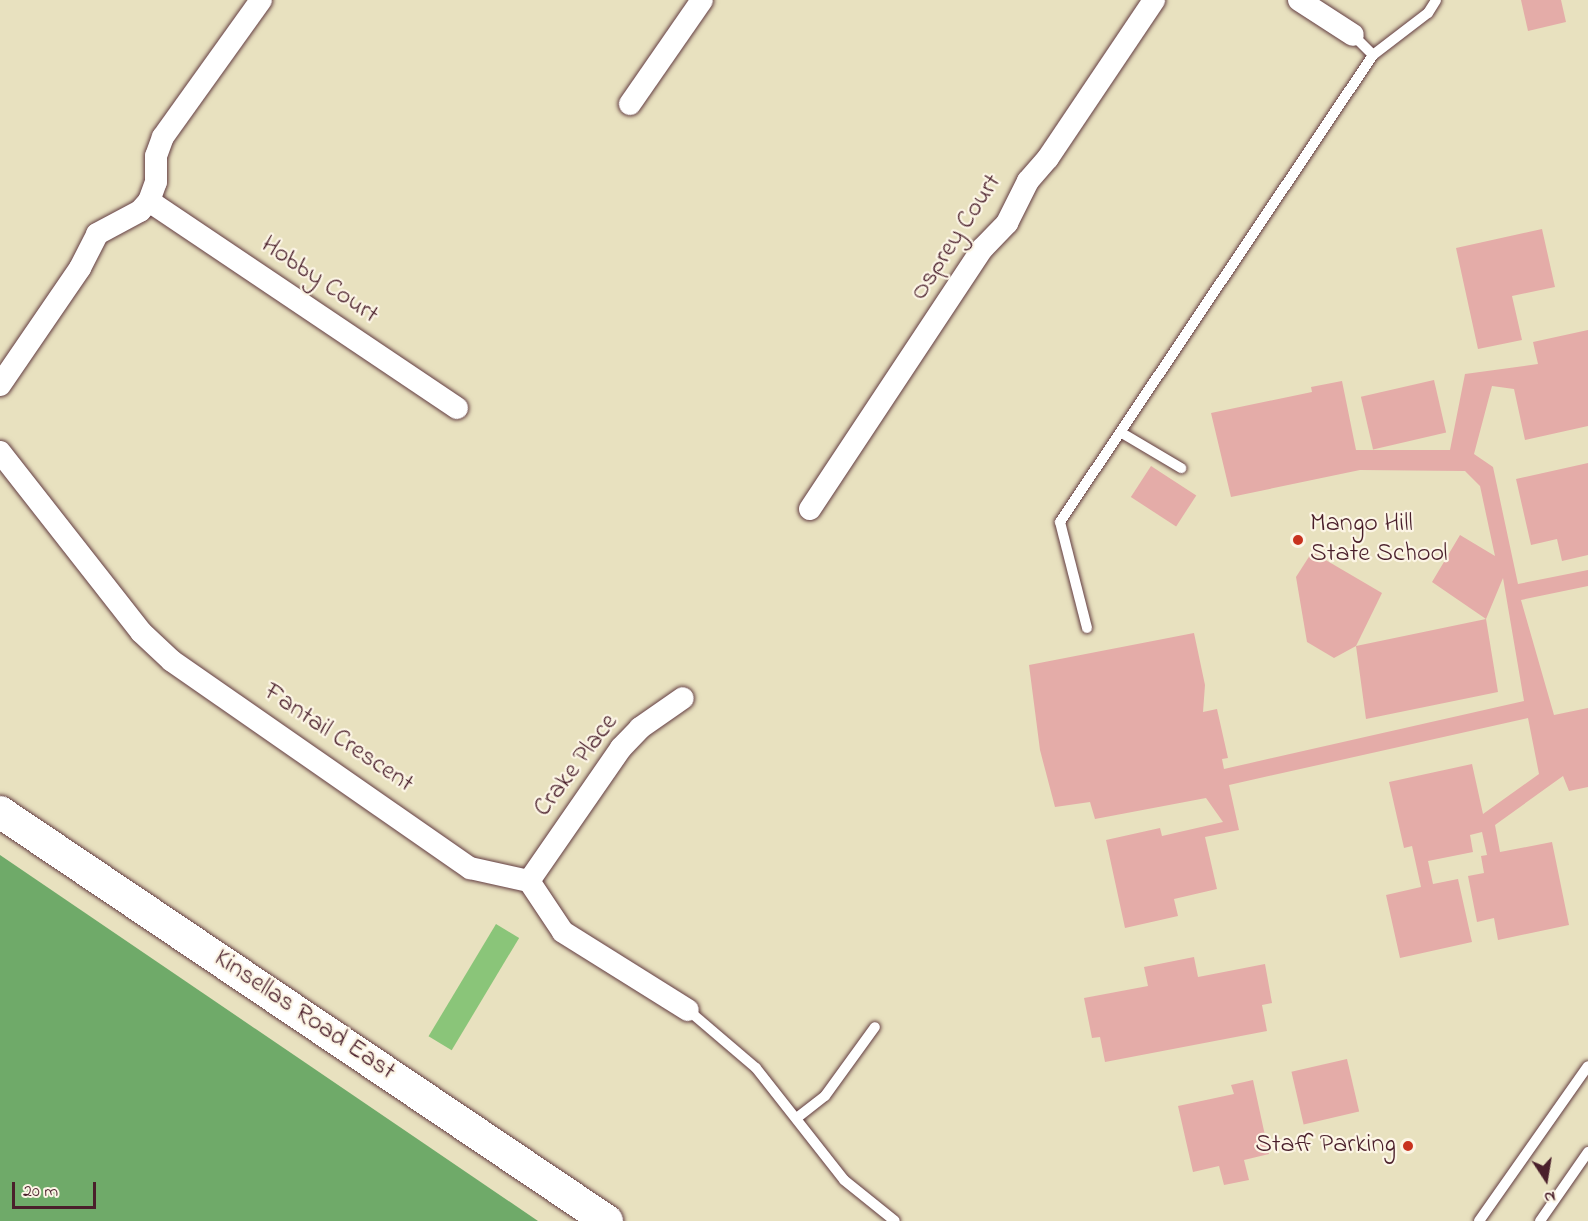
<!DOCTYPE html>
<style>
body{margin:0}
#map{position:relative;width:1588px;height:1221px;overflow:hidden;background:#e8e1bf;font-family:"Indie Flower",sans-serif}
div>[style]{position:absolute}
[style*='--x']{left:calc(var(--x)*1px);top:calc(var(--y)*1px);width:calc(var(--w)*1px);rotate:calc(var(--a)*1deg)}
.green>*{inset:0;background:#8ac579;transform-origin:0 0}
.forest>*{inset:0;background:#6faa69}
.building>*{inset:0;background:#e4aca8;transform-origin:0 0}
.roads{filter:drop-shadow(0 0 2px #623c41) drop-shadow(0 0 2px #623c41)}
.service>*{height:10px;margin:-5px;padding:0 5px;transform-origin:5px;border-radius:5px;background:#fff}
.minor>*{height:22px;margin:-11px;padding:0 11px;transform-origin:11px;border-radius:11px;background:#fff}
.secondary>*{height:32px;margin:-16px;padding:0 16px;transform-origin:16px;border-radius:16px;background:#fff}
.dots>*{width:16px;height:16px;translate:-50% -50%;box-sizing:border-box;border:3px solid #fcf5e5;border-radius:50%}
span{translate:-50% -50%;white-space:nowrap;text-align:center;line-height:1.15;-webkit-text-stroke:4.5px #fcf5e5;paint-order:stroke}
.street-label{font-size:26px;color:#4a1f2b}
.poi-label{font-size:26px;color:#4a1f2b}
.left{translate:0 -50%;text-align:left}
.right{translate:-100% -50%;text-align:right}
.north{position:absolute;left:1516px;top:1149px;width:60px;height:60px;-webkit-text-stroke:4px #fcf5e5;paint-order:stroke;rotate:168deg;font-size:16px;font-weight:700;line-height:24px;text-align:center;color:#4a1f2b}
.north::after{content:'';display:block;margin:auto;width:21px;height:27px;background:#4a1f2b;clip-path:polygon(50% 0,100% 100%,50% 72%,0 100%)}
.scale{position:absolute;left:12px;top:1182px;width:84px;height:27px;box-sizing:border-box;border:3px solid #4a1f2b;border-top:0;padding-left:8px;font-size:18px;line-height:21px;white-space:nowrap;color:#4a1f2b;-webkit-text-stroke:4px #fcf5e5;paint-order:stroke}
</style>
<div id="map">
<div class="green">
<div style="left:496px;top:924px;width:27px;height:131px;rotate:31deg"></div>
</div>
<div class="forest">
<div style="clip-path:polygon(0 855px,538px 1221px,0 1221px)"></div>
</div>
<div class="building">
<div style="clip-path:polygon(1521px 0,1561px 0,1566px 22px,1528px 31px)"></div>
<div style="clip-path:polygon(1542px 229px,1555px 287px,1512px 296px,1522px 340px,1478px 349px,1456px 248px)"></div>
<div style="clip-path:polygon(1588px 330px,1588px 426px,1525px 440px,1514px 389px,1492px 386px,1474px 454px,1493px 467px,1518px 584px,1588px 570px,1588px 586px,1521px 600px,1554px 715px,1588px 708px,1588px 787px,1569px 791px,1563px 776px,1495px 825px,1500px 852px,1552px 842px,1569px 925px,1498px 940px,1494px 918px,1477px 922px,1468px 876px,1484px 873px,1481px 856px,1487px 855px,1482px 832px,1470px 835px,1473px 852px,1428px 861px,1433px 884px,1458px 879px,1472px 942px,1400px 958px,1386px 895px,1421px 887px,1412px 846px,1404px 848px,1389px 782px,1472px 764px,1483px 814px,1539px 774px,1528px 718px,1229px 785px,1239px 830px,1205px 837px,1217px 889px,1174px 899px,1178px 916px,1125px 928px,1106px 840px,1160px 828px,1162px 836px,1223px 822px,1206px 798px,1095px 819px,1090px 802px,1055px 807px,1040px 750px,1029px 665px,1194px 633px,1205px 685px,1203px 712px,1217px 709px,1228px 758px,1222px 759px,1224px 769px,1524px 701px,1503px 578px,1486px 619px,1498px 692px,1366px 719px,1356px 646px,1486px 619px,1432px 582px,1460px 535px,1495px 556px,1480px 486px,1465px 471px,1360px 470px,1231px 497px,1211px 413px,1312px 392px,1311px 387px,1342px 381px,1356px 450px,1450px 450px,1465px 374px,1538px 364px,1533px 342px)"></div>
<div style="left:1434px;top:380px;width:54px;height:75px;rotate:77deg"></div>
<div style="clip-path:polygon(1588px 463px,1588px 555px,1562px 561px,1557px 539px,1531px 545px,1516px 479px)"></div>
<div style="left:1151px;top:466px;width:54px;height:37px;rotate:33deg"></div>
<div style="clip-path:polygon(1312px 552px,1382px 593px,1356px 646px,1334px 658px,1307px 642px,1296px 577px)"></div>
<div style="clip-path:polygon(1194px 957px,1198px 977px,1265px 964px,1272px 1003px,1262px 1005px,1267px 1031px,1105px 1062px,1100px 1037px,1092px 1038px,1084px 998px,1148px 986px,1144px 967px)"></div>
<div style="left:1347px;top:1059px;width:54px;height:57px;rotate:77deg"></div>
<div style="clip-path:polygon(1253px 1080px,1269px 1154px,1244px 1160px,1249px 1180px,1224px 1185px,1219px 1166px,1193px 1172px,1178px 1106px,1234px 1094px,1231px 1085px)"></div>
</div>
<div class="roads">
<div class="service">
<div style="--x:1353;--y:35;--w:28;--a:45"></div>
<div style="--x:1122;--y:433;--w:69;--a:30.7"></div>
<div style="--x:1087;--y:628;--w:109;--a:-104.3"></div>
<div style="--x:1060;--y:522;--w:562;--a:-56.17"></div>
<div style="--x:1373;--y:55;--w:69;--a:-37.4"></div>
<div style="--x:1428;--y:13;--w:15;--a:-58"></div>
<div style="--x:688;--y:1010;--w:89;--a:40.5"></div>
<div style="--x:756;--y:1068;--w:142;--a:51.8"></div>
<div style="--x:844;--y:1180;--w:65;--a:38.8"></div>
<div style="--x:798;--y:1117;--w:34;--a:-38"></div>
<div style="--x:825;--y:1096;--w:85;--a:-54.1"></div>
<div style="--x:1479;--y:1221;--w:189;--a:-54.9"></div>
<div style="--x:1540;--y:1221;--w:84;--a:-55.2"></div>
</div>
<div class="minor">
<div style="--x:1299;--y:0;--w:64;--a:32.9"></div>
<div style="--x:630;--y:104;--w:126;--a:-55.3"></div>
<div style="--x:149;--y:201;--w:371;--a:33.9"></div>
<div style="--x:0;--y:385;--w:142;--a:-55.6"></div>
<div style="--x:80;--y:268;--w:38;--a:-63"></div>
<div style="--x:97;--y:234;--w:49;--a:-28.1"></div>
<div style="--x:140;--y:211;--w:13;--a:-48"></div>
<div style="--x:149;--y:201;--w:20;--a:-70"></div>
<div style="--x:156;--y:182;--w:26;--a:-90"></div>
<div style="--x:156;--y:156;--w:20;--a:-70"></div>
<div style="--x:163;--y:137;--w:168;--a:-54.4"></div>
<div style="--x:0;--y:452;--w:229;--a:51.9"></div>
<div style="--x:141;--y:632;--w:42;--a:43.1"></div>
<div style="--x:172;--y:661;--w:363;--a:34.8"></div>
<div style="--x:470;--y:868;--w:60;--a:12.4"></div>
<div style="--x:529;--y:881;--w:61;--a:56.3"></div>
<div style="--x:563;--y:932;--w:147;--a:32"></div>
<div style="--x:810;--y:509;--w:313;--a:-56.5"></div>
<div style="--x:983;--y:248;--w:35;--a:-46"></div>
<div style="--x:1007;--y:223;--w:47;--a:-63.4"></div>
<div style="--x:1028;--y:181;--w:30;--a:-49"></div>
<div style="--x:1048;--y:158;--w:190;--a:-56.1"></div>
<div style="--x:529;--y:881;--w:162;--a:-55.3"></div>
<div style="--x:621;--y:748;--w:28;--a:-46"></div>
<div style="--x:640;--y:728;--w:52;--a:-34.9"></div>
</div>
<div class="secondary">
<div style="--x:0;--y:812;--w:732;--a:33.97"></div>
</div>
</div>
<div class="dots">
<div style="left:1298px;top:540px;background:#c8321e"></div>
<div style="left:1408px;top:1146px;background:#c8321e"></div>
</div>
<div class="street-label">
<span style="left:957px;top:238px;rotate:-57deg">Osprey Court</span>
<span style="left:319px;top:281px;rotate:34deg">Hobby Court</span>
<span style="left:338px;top:739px;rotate:34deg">Fantail Crescent</span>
<span style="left:577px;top:766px;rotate:-53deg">Crake Place</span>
<span style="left:304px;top:1016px;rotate:34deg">Kinsellas Road East</span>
</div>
<div class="poi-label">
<span class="left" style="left:1310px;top:540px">Mango Hill<br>State School</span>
<span class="right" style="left:1396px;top:1146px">Staff Parking</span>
</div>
<div class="north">N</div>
<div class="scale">20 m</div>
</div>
